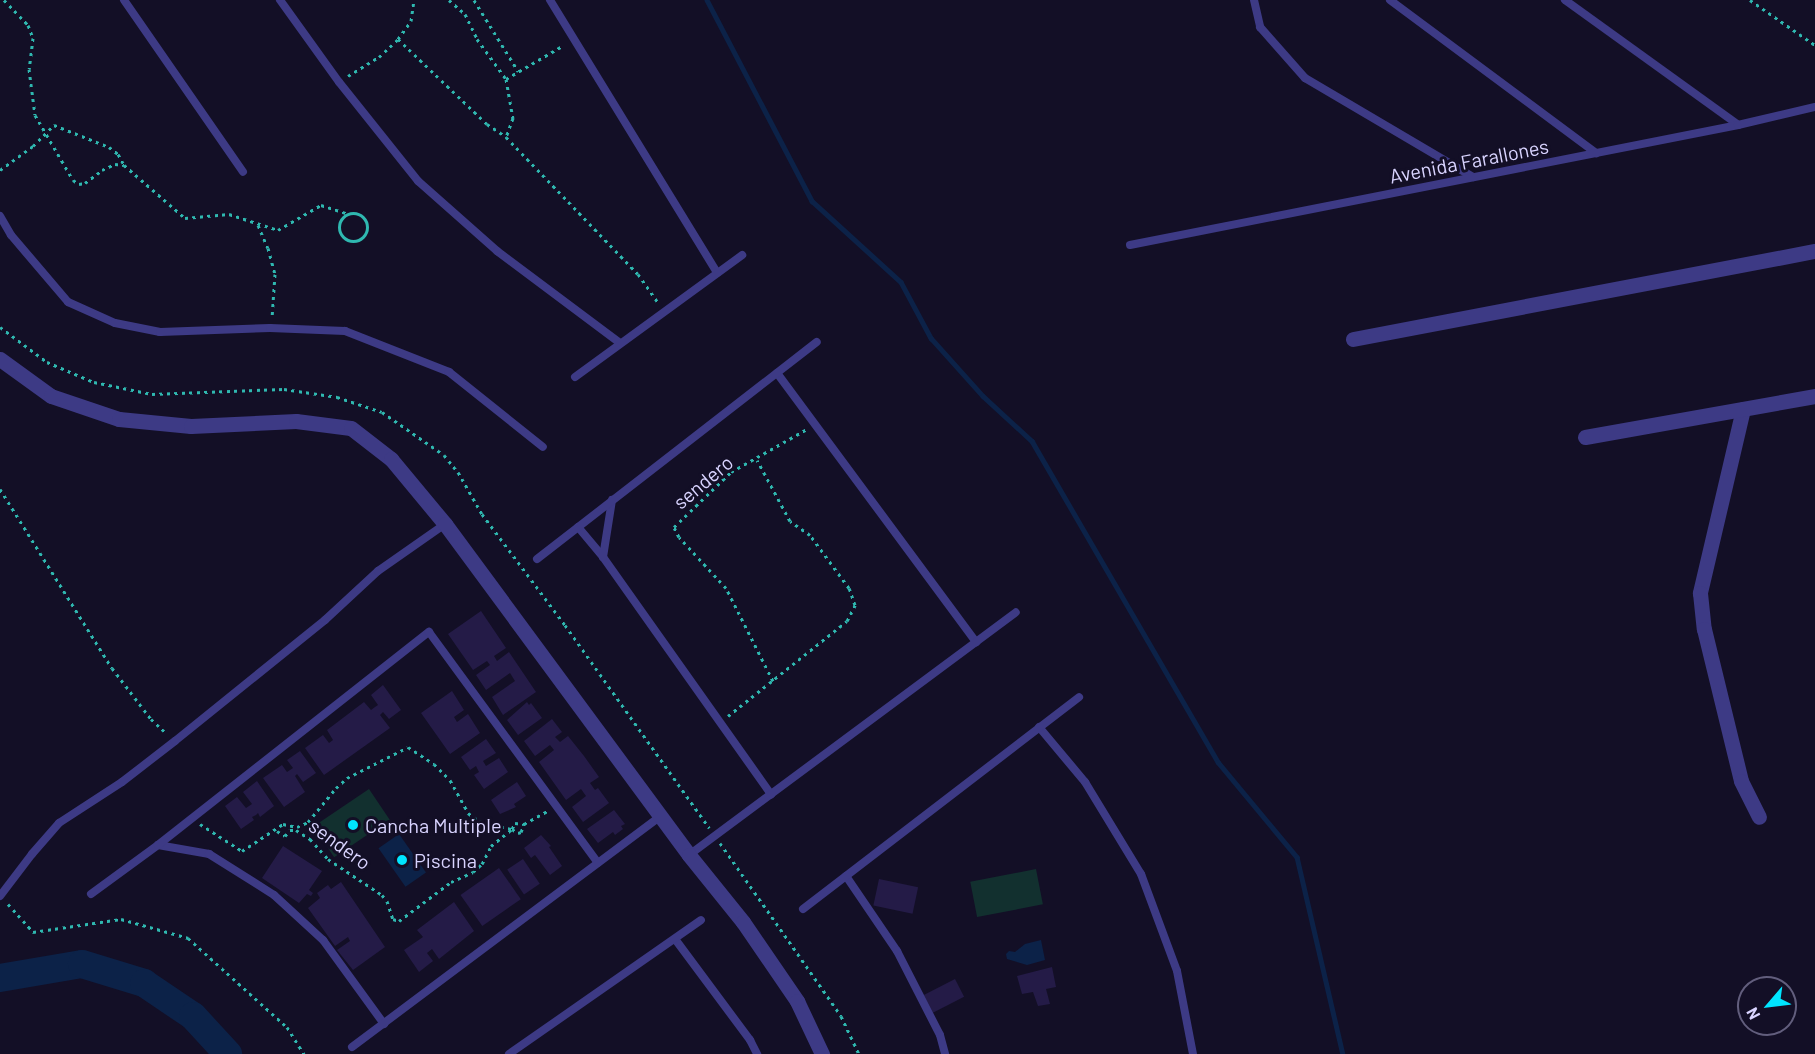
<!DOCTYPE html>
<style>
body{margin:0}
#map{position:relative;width:1815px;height:1054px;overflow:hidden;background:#130f26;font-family:Barlow,sans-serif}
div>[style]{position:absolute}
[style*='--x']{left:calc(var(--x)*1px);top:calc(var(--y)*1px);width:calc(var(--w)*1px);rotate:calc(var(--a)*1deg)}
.green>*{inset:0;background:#12302f;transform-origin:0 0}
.water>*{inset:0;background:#0c2248;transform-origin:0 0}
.stream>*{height:4.5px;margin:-2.25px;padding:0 2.25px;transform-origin:2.25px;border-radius:2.25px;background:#0c2248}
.river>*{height:28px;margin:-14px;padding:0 14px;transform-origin:14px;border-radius:14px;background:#0c2248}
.building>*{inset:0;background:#241b47;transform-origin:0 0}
.path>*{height:3px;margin-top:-1.5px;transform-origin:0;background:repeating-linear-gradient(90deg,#2fb8b0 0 3px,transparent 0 7.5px)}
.path>.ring{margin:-1.5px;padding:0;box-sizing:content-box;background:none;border:3px solid #2fb8b0;border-radius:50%}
.lane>*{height:8px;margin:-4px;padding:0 4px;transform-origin:4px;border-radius:4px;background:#3d3a85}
.street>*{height:15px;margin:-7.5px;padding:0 7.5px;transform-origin:7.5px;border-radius:7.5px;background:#3d3a85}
.dots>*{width:16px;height:16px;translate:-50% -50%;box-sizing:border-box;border:3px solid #130f26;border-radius:50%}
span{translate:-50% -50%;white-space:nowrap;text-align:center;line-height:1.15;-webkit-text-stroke:6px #130f26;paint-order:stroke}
.street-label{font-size:20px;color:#d9d4ff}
.poi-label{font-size:20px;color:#d9d4ff}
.left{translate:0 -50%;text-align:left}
.north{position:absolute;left:1737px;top:976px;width:60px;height:60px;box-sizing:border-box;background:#130f26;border:2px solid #625e7d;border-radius:50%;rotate:242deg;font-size:16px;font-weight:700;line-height:24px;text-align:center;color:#d9d4ff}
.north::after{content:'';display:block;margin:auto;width:21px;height:27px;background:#00e5ff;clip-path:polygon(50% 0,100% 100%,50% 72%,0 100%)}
</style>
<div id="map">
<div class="green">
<div style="left:369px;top:789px;width:37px;height:67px;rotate:56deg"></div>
<div style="left:1036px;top:869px;width:36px;height:67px;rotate:79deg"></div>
</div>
<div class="water">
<div style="left:399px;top:834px;width:47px;height:25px;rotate:55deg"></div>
<div style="clip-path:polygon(1041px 940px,1045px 960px,1027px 965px,1007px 959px,1006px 954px,1009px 951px,1015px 952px,1025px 944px)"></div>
</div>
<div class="stream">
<div style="--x:707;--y:0;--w:227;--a:62.4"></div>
<div style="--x:812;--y:201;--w:120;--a:42.3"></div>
<div style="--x:901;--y:282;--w:64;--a:61.8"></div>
<div style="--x:931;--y:338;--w:78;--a:48.1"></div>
<div style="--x:983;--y:396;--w:67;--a:42.6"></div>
<div style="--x:1032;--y:441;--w:371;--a:59.9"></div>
<div style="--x:1218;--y:762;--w:124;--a:50.3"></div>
<div style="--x:1297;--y:857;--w:202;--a:76.9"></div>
</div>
<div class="river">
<div style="--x:0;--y:978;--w:83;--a:-9.7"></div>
<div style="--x:82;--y:964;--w:65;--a:17"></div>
<div style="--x:144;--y:983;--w:59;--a:34"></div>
<div style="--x:193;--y:1016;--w:52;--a:47.4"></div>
</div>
<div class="building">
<div style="clip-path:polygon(481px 611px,506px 648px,494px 656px,497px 661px,509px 652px,536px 692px,503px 715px,492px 697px,515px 681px,510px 673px,486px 690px,476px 675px,490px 665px,487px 661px,473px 670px,448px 634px)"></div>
<div style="clip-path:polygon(383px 685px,401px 710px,389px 719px,383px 712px,380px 715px,390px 728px,324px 775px,305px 748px,323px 735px,329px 743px,333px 740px,327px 730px,364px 702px,371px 710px,375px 707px,378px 705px,371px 695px)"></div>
<div style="clip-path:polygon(452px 691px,464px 710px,454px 717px,457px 722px,468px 714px,480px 733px,450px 754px,421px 713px)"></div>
<div style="clip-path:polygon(527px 702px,529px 705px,531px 703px,542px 718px,518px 735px,507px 720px)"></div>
<div style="clip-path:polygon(552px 719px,562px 732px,555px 737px,560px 742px,568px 736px,584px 756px,599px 777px,590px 783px,595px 790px,598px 788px,609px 803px,583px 822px,572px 807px,586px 796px,581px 789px,566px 800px,539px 762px,554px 750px,550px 745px,535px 756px,524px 741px)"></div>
<div style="clip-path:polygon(486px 739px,496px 753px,483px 761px,486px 766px,499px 758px,508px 772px,484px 789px,474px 775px,479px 772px,476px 766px,470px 770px,461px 757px)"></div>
<div style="clip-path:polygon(300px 751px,316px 773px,303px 782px,297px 774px,295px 776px,305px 792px,284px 807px,263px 778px,282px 765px,287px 772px,293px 768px,287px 760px)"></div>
<div style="clip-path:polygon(257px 781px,274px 806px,260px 817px,258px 813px,256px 815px,252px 817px,254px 820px,241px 829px,225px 806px,237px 797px,246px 808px,252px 804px,243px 792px)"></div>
<div style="clip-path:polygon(517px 782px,526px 796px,514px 804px,516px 807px,500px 814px,491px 800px)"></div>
<div style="clip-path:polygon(614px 810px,625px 824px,621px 826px,623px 829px,615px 835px,613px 832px,598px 843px,587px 829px)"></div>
<div style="clip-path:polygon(541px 835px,551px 846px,549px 847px,562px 866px,550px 875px,535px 855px,531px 858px,524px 848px)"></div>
<div style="clip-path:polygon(283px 846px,322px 871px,309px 890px,313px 893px,311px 896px,307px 894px,299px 903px,262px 878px)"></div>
<div style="left:523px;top:859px;width:30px;height:19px;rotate:56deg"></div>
<div style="left:499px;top:868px;width:38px;height:47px;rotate:55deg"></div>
<div style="left:879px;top:879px;width:40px;height:27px;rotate:12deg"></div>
<div style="clip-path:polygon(341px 882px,385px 947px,353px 970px,337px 950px,350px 941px,348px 937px,335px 946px,308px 908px,320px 898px,317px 893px,328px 885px,331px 889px)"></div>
<div style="clip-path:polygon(454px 902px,474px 931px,439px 959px,432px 949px,427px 953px,433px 961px,419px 972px,404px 950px,423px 937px,417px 930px)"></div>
<div style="clip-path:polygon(1052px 967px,1056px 987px,1046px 989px,1050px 1004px,1038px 1006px,1033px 992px,1022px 994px,1017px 976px)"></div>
<div style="left:955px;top:979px;width:20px;height:35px;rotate:63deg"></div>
</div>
<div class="path">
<div style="--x:4;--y:0;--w:35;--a:46"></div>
<div style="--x:28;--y:25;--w:14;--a:69"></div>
<div style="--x:33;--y:38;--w:31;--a:97"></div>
<div style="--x:29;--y:69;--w:46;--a:82.6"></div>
<div style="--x:35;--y:115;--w:75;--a:59.7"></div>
<div style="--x:73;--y:180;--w:7;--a:34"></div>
<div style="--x:79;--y:184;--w:6;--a:-9"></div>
<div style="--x:85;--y:183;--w:21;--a:-37"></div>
<div style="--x:102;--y:170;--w:14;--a:-25"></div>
<div style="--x:115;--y:164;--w:9;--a:6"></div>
<div style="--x:449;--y:0;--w:21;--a:41"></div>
<div style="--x:465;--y:14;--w:28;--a:64"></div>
<div style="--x:477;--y:39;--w:49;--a:54.1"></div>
<div style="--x:506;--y:79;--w:40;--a:80"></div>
<div style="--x:513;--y:118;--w:20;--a:110"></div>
<div style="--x:474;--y:0;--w:84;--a:58.2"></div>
<div style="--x:1750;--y:0;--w:79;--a:34.7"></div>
<div style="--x:398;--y:39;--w:123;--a:43.7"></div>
<div style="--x:487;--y:124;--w:23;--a:34"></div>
<div style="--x:506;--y:137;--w:190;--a:46.1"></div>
<div style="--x:638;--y:274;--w:35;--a:55"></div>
<div style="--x:348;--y:76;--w:36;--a:-32"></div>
<div style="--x:379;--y:57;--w:26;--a:-43"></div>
<div style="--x:398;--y:39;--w:22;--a:-54"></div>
<div style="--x:411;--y:21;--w:21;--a:-82"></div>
<div style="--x:506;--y:79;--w:67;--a:-30.4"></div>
<div style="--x:0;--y:170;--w:41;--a:-36"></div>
<div style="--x:33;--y:146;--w:30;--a:-45"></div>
<div style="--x:54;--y:125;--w:59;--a:21.8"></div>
<div style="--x:109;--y:147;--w:11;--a:38"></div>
<div style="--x:118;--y:154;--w:13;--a:61"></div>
<div style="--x:124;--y:165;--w:81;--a:41"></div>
<div style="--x:185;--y:218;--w:44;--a:-5.2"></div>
<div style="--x:229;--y:214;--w:52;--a:18.1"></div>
<div style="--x:278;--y:230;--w:50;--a:-30.2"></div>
<div style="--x:321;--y:205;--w:28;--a:18"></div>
<div class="ring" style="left:339px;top:213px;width:25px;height:25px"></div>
<div style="--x:258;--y:225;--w:25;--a:67"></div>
<div style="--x:268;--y:248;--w:27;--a:75"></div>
<div style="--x:275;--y:274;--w:44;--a:93.9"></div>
<div style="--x:0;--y:327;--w:59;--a:36.7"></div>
<div style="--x:47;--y:362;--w:51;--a:23.1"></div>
<div style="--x:94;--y:382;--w:59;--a:11.7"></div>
<div style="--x:152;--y:394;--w:132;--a:-2.2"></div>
<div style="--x:284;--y:389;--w:54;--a:8.6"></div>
<div style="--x:337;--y:397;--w:47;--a:18.4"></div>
<div style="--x:382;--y:412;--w:75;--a:34.7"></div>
<div style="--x:444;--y:455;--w:22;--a:51"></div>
<div style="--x:458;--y:472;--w:48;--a:60.3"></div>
<div style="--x:482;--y:514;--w:139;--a:53.2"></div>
<div style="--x:565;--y:625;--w:249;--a:54.6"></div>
<div style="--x:0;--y:489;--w:211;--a:58"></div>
<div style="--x:112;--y:668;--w:64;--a:52.6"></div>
<div style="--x:151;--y:719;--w:22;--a:43"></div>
<div style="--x:773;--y:681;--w:104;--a:-116.8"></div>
<div style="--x:726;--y:588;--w:69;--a:-132.7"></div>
<div style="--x:679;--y:537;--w:11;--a:-117"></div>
<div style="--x:674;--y:527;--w:79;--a:-44"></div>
<div style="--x:731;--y:472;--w:87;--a:-29.5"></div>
<div style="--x:728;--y:716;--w:152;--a:-38.6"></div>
<div style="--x:847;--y:621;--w:18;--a:-63"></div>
<div style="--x:855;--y:605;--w:18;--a:-109"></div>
<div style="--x:849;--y:588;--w:66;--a:-126.3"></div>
<div style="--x:810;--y:535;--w:24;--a:-145"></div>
<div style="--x:790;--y:521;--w:69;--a:-118.4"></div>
<div style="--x:200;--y:824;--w:50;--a:32.7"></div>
<div style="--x:242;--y:851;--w:49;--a:-33.4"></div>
<div style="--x:283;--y:824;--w:14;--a:12"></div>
<div style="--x:297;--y:827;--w:12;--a:-24"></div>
<div style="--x:308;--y:822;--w:44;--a:-50.5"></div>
<div style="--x:336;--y:788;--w:15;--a:-42"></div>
<div style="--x:347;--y:778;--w:68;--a:-26.9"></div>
<div style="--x:408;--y:747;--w:31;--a:33"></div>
<div style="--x:434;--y:764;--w:23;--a:45"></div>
<div style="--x:450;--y:780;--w:38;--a:61"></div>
<div style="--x:468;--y:813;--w:14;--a:36"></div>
<div style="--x:479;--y:821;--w:34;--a:14"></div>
<div style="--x:512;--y:829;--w:7;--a:-63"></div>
<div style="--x:515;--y:823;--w:9;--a:6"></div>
<div style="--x:524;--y:824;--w:26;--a:-29"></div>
<div style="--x:277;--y:831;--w:9;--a:32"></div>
<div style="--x:285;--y:836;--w:8;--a:-50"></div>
<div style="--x:290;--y:830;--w:6;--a:0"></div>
<div style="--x:296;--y:830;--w:17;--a:33"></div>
<div style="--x:310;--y:839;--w:27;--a:48"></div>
<div style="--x:328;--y:859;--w:65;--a:33.7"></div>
<div style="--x:382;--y:895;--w:8;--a:50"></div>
<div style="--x:387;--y:901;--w:19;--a:72"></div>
<div style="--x:393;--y:919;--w:6;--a:18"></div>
<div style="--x:399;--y:921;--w:65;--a:-36.9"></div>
<div style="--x:451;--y:882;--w:24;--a:-24"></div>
<div style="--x:473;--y:872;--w:12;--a:-42"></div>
<div style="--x:482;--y:864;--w:20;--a:-63"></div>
<div style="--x:491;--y:846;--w:27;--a:-39"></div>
<div style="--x:512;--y:829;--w:7;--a:34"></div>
<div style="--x:518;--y:833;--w:3;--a:-18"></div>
<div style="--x:521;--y:832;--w:9;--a:-69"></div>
<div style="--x:720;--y:843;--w:211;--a:55"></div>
<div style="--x:841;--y:1016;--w:42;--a:64.7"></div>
<div style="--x:8;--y:904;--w:38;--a:48"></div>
<div style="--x:33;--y:932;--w:89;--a:-8.4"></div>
<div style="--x:121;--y:919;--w:70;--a:15.8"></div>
<div style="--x:188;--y:938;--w:133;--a:42"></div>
<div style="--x:287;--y:1027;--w:32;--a:58"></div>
</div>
<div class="lane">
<div style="--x:124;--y:0;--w:209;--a:55.3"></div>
<div style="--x:280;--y:0;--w:101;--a:54.3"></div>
<div style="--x:339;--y:82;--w:127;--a:51.4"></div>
<div style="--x:418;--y:181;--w:106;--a:41.5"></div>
<div style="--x:497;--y:251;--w:154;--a:36.8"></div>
<div style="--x:550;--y:0;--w:320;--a:58.5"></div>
<div style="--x:1254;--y:0;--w:28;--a:77"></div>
<div style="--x:1260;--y:27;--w:68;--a:48.6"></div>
<div style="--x:1305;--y:78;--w:195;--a:30.5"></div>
<div style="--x:1390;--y:0;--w:257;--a:36.6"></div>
<div style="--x:1565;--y:0;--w:213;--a:35.8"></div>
<div style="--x:0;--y:216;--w:22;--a:60"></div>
<div style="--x:11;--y:235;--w:88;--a:49.6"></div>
<div style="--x:68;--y:302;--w:51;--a:24.1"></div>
<div style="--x:115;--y:323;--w:46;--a:11.3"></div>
<div style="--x:160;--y:332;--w:110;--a:-2.1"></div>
<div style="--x:270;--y:328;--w:75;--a:2.3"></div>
<div style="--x:345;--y:331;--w:112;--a:21.5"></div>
<div style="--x:449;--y:372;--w:120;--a:38.6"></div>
<div style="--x:1130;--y:245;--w:620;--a:-11.16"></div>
<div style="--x:1738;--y:125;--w:79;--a:-13.2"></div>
<div style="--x:777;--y:373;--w:335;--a:53.5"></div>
<div style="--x:575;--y:377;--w:207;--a:-36.1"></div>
<div style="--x:578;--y:527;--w:39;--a:50"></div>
<div style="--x:603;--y:557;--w:291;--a:54.7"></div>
<div style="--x:603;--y:557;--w:58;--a:-81"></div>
<div style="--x:537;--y:559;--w:354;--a:-37.8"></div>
<div style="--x:1039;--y:727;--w:72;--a:50.1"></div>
<div style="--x:1085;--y:782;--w:108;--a:58.7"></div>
<div style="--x:1141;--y:874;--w:103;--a:69.6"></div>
<div style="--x:1177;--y:971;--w:85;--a:79.1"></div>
<div style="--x:158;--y:845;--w:52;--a:10"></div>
<div style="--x:209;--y:854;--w:77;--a:32.2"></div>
<div style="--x:274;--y:895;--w:67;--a:42.6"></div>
<div style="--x:323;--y:940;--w:104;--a:54"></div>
<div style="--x:689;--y:855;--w:407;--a:-36.6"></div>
<div style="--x:846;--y:876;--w:91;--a:55.8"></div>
<div style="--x:897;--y:951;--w:94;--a:62.9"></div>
<div style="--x:940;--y:1035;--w:20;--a:75"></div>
<div style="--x:91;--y:894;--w:83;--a:-36.2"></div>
<div style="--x:158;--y:845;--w:345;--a:-38.2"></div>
<div style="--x:429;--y:632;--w:286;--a:53.8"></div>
<div style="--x:0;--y:896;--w:53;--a:-52.7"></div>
<div style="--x:32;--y:854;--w:41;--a:-48.9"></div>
<div style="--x:59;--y:823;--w:75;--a:-33.1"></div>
<div style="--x:122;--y:782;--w:67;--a:-37.7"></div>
<div style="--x:175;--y:741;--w:193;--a:-38.9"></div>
<div style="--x:325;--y:620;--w:72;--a:-42.8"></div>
<div style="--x:378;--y:571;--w:82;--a:-35"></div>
<div style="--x:803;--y:909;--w:348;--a:-37.5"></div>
<div style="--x:675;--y:939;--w:126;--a:53.4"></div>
<div style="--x:750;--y:1040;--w:16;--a:63"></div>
<div style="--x:352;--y:1047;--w:386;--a:-36.8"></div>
<div style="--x:509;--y:1054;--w:234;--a:-34.9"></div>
</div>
<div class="street">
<div style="--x:1353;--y:339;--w:470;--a:-10.8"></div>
<div style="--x:0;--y:359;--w:63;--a:36"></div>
<div style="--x:51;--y:396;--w:72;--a:18.7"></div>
<div style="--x:119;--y:419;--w:72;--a:5.6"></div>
<div style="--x:191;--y:426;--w:105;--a:-2.7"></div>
<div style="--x:296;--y:421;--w:55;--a:7.3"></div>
<div style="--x:351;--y:428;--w:51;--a:37.8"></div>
<div style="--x:391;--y:459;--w:85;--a:50.3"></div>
<div style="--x:445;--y:524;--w:411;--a:53.6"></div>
<div style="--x:689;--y:855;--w:86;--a:51.1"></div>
<div style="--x:743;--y:922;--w:96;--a:55.6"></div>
<div style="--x:797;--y:1001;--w:59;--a:64.7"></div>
<div style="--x:1743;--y:409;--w:189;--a:103.2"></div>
<div style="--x:1700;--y:593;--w:36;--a:84"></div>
<div style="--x:1704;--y:629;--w:156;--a:76.3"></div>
<div style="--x:1741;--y:781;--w:40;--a:63.4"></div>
<div style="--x:1585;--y:437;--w:234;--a:-10.1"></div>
</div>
<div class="dots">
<div style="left:353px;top:825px;background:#00e5ff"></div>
<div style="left:402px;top:860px;background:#00e5ff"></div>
</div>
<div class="street-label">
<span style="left:1469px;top:161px;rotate:-11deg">Avenida Farallones</span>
<span style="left:703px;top:482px;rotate:-40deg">sendero</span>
<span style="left:340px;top:844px;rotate:36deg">sendero</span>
</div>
<div class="poi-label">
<span class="left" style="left:365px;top:825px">Cancha Multiple</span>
<span class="left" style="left:414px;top:860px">Piscina</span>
</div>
<div class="north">N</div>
</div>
